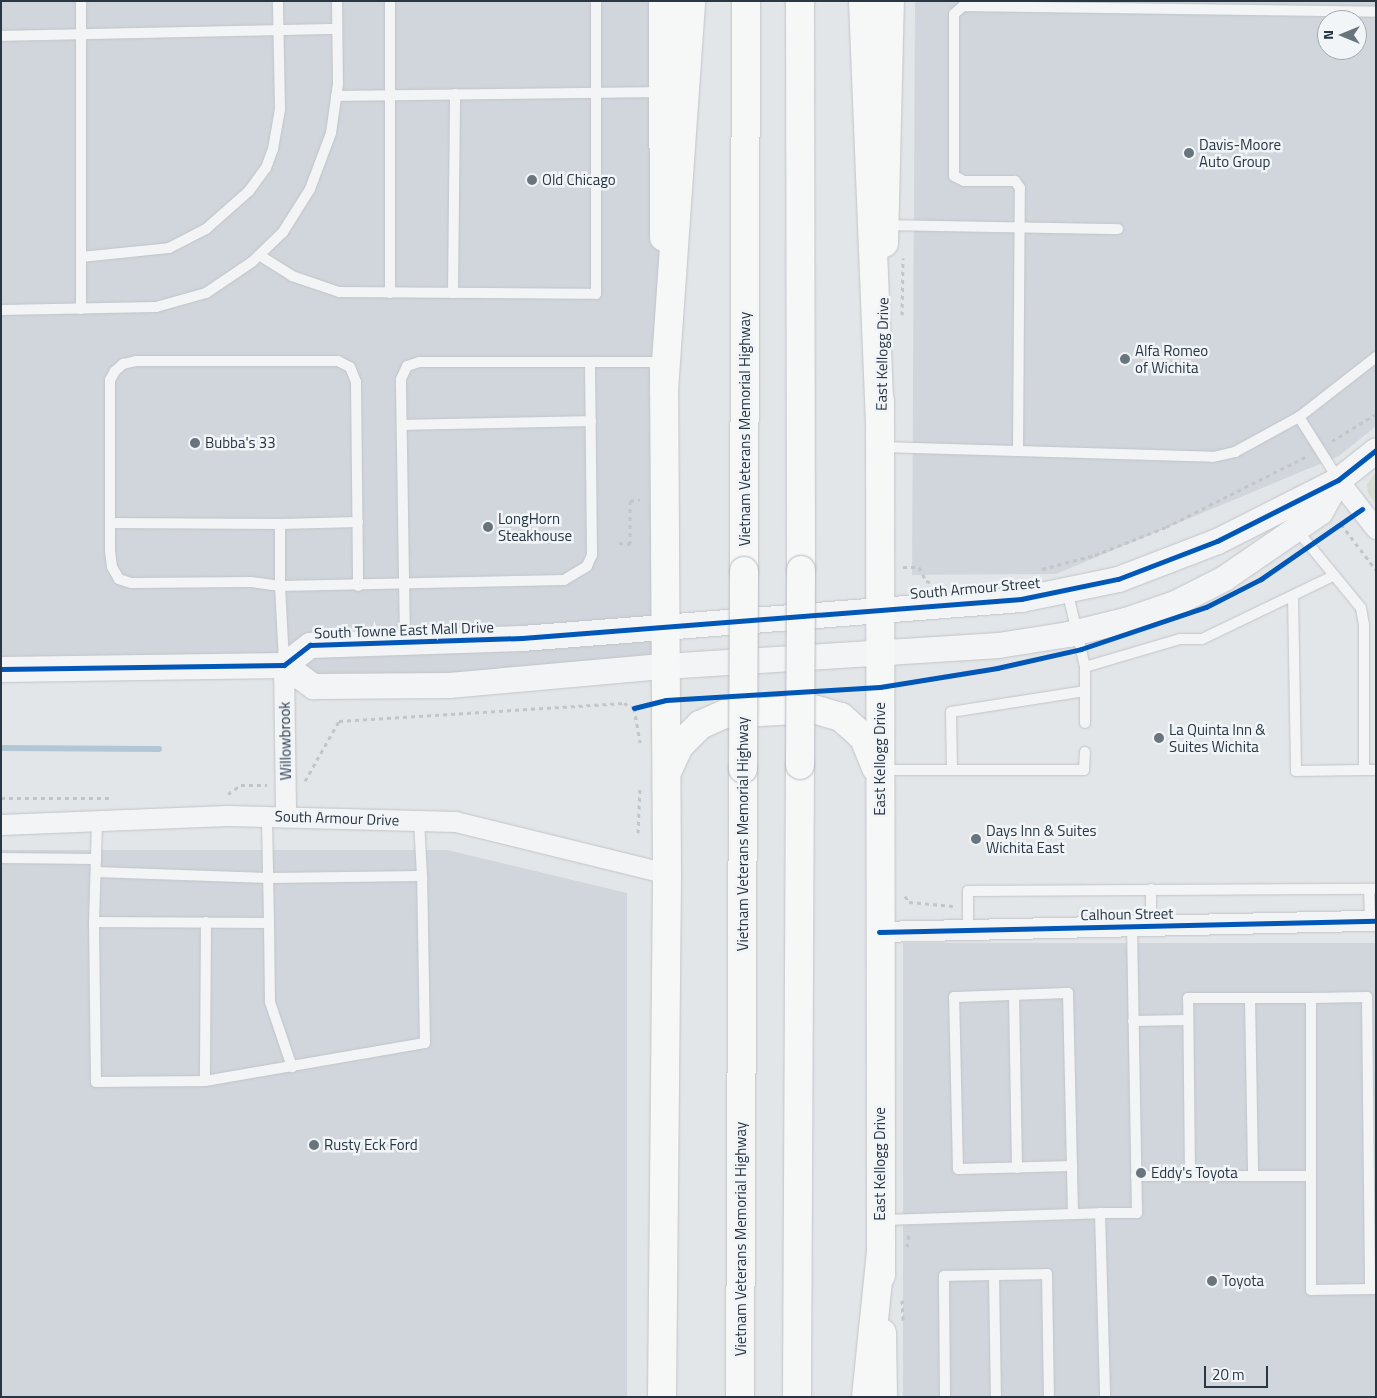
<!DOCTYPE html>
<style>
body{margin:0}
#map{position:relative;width:1377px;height:1398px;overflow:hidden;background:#e3e6e9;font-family:"Titillium Web",sans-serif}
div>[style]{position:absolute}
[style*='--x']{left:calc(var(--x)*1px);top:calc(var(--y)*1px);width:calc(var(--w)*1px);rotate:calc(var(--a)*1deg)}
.built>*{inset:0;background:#d1d6dc;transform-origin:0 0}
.green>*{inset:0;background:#d5ddd4}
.stream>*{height:6px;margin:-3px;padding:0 3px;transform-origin:3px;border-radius:3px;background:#b1c7d5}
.path>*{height:3px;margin-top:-1.5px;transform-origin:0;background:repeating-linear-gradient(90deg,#c2c6c9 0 4px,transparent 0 8px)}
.roads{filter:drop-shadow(0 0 1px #c1c4c7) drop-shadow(0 0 1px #c1c4c7)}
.service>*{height:10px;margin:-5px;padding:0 5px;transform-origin:5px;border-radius:5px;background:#f3f4f5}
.minor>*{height:20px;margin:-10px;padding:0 10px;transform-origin:10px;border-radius:10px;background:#f3f4f5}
.tertiary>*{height:25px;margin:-12.5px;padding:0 12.5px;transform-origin:12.5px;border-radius:12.5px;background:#f3f4f5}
.secondary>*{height:28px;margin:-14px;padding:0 14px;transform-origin:14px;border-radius:14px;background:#f6f7f7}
.motorway>*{height:28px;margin:-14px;padding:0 14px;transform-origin:14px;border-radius:14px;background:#f6f7f7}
.bridges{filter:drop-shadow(0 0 1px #b5b9be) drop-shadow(0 0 1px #b5b9be)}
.motorway-bridge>*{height:28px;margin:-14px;padding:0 14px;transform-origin:14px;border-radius:14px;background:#f6f7f7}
.cycleway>*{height:5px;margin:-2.5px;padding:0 2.5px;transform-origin:2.5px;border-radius:2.5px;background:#0057b8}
.dots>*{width:14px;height:14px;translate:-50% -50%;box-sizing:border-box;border:2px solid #f1f5f8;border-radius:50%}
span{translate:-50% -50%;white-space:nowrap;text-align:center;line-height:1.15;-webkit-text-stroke:5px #f1f5f8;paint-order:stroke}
.poi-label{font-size:15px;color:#293643}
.left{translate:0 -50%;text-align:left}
.street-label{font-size:15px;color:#293643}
.frame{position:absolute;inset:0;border:2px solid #293643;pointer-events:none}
.north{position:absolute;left:1317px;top:10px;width:50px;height:50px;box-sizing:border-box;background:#f1f5f8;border:1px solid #a1a9b0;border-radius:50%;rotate:270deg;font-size:14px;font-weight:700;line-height:20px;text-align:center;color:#293643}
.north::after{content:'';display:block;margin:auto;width:18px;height:22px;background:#6a747d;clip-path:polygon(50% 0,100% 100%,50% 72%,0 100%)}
.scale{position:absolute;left:1204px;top:1366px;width:64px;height:22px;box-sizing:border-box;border:2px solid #293643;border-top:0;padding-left:6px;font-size:15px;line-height:18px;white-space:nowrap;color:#293643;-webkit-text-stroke:4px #f1f5f8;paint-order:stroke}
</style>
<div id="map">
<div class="built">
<div style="left:1px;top:1px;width:662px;height:675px"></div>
<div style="clip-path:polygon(evenodd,915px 1px,1376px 1px,1376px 426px,1339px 456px,1056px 574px,912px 575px,915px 1px,1327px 20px,1357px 20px,1357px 50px,1327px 50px,1327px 20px)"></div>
<div style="clip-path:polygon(1px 850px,447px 850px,627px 893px,627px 1397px,1px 1397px)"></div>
<div style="left:1376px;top:943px;width:454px;height:473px;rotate:90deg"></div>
</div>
<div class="green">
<div style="clip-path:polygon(1376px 472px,1376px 504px,1368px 494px,1367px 484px)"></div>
</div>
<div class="stream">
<div style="--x:1;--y:748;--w:158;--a:0.4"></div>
</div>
<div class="path">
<div style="--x:902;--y:315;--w:57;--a:-89"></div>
<div style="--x:1332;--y:441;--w:52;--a:-31.5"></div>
<div style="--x:1341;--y:524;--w:58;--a:52.7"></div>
<div style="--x:619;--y:543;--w:11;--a:5"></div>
<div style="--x:630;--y:544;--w:43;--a:-90"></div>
<div style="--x:630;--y:501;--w:10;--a:-11"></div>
<div style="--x:903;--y:567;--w:16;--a:0"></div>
<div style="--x:919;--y:567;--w:16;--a:63"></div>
<div style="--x:926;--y:581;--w:4;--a:14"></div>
<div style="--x:1042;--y:569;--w:55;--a:-14.8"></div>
<div style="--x:1095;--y:555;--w:76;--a:-21.5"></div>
<div style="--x:1166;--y:527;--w:158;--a:-26.7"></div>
<div style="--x:305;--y:781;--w:69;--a:-60.5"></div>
<div style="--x:339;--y:721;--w:286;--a:-3.6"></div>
<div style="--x:624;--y:703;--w:11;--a:27"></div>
<div style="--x:634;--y:708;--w:35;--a:80"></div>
<div style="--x:228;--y:794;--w:16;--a:-35"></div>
<div style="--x:241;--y:785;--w:26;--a:0"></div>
<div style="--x:1;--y:798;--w:112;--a:0"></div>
<div style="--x:638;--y:833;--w:45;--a:-87.5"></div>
<div style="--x:905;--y:896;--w:7;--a:56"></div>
<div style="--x:909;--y:902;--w:44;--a:5.2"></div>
<div style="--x:907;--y:1247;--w:13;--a:-81"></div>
<div style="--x:902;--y:1300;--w:21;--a:87"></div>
</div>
<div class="roads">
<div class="service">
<div style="--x:81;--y:1;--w:308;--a:90"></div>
<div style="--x:390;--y:1;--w:292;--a:90"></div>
<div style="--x:1;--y:36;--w:336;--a:-1.2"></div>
<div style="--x:336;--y:96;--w:325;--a:-0.7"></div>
<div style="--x:886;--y:225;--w:232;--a:1"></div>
<div style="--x:259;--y:255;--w:39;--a:32"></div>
<div style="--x:292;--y:276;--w:50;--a:18.8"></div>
<div style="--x:339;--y:292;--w:257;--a:0.4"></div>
<div style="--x:596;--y:294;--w:293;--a:-90"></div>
<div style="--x:81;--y:257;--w:88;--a:-5.8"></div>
<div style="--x:169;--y:248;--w:42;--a:-27.2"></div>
<div style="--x:206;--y:229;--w:57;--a:-41.5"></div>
<div style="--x:249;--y:191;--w:29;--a:-54"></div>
<div style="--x:266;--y:168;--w:20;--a:-70"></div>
<div style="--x:273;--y:149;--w:40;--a:-80"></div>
<div style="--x:280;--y:110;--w:109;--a:-91.1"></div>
<div style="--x:453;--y:293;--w:199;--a:-89.4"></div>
<div style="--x:1;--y:310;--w:155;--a:-1.1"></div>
<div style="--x:156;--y:307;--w:52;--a:-15.6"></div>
<div style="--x:206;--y:293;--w:55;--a:-34"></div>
<div style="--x:252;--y:262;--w:43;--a:-44.1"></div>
<div style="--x:283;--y:232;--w:51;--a:-57.9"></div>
<div style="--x:310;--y:189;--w:60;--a:-69.4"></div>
<div style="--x:331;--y:133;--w:49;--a:-81.9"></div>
<div style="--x:338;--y:84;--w:83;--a:-90.7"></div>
<div style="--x:1299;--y:417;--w:98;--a:-37.9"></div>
<div style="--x:402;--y:425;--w:189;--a:-1.2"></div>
<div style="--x:881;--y:447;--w:332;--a:1.7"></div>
<div style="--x:1213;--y:457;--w:23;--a:-13"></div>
<div style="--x:1235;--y:452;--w:73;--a:-28.7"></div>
<div style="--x:1299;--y:417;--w:73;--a:57.8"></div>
<div style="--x:1018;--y:451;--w:263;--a:-89.6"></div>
<div style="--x:1020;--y:188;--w:9;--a:-126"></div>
<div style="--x:1015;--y:181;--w:51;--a:180"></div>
<div style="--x:964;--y:181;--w:11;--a:-153"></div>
<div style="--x:954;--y:176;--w:162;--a:-90"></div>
<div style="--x:954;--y:14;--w:12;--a:-42"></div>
<div style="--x:963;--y:6;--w:413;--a:0.8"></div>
<div style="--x:358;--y:522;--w:78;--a:178.5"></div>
<div style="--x:280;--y:524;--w:62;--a:90"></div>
<div style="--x:280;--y:586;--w:29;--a:-172"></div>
<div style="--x:251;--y:582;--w:120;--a:179.5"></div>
<div style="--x:131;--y:583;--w:13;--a:-162"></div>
<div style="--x:119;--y:579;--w:14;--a:-120"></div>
<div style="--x:112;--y:567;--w:17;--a:-97"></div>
<div style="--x:110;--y:550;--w:170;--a:-90"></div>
<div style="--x:110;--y:380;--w:10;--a:-61"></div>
<div style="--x:115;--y:371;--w:11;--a:-41"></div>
<div style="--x:123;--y:364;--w:13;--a:-13"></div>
<div style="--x:136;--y:361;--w:202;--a:0"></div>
<div style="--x:338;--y:361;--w:13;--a:27"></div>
<div style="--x:350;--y:367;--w:16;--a:68"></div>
<div style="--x:356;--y:382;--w:204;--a:89.4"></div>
<div style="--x:110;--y:523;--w:170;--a:0.3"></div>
<div style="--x:1067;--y:590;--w:79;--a:76.8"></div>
<div style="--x:1085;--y:667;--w:56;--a:90"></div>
<div style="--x:1293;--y:596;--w:175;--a:89"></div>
<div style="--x:1296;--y:771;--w:68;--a:-0.8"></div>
<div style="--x:1364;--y:770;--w:145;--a:-90"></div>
<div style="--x:1364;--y:625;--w:17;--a:-100"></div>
<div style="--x:1361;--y:608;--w:102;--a:-129.4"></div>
<div style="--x:405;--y:641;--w:262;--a:-90.9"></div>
<div style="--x:401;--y:379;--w:14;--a:-65"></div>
<div style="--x:407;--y:366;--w:13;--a:-18"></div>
<div style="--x:419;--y:362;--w:244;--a:0"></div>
<div style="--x:284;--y:662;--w:76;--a:-93"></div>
<div style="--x:280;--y:586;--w:284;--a:-1.2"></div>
<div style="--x:564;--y:580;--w:27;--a:-31"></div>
<div style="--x:587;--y:566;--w:12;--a:-66"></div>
<div style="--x:592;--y:555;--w:193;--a:-90.6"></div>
<div style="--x:1085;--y:667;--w:99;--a:-16.4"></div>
<div style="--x:1180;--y:639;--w:22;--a:0"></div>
<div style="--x:1202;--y:639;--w:145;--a:-25.7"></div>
<div style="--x:881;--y:770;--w:203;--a:0"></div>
<div style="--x:1084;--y:770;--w:18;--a:-87"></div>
<div style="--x:952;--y:770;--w:58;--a:-91"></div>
<div style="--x:951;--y:712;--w:136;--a:-8.9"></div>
<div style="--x:1364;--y:770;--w:12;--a:0"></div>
<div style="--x:97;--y:822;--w:100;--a:91.7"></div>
<div style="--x:94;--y:922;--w:160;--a:89.3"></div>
<div style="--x:96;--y:1082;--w:109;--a:-0.5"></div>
<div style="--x:1;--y:858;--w:95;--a:0.6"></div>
<div style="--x:96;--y:872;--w:172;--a:2"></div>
<div style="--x:268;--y:878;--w:154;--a:-0.7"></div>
<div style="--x:422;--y:876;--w:55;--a:-93.1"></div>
<div style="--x:1151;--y:889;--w:37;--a:90"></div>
<div style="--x:1369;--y:889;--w:33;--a:88"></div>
<div style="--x:94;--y:922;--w:175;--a:0.3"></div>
<div style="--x:269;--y:923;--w:107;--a:-91.1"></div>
<div style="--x:206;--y:922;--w:159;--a:90.4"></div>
<div style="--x:205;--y:1081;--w:223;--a:-9.8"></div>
<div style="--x:425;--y:1043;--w:167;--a:-91"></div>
<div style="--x:269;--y:923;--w:79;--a:89.3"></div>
<div style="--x:270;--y:1002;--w:69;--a:71.3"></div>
<div style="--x:968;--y:930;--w:39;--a:-90"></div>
<div style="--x:968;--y:891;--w:408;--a:-0.3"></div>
<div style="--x:1014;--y:995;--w:173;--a:89"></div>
<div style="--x:1250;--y:998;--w:61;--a:0"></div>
<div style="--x:1133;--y:1021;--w:55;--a:-1"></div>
<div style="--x:1072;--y:1166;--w:114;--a:178.5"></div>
<div style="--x:958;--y:1169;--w:172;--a:-91.3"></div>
<div style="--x:954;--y:997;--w:114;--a:-2"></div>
<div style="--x:1068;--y:993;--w:221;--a:88.7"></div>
<div style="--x:1136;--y:1176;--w:54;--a:0"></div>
<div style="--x:1190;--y:1176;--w:178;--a:-90.6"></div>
<div style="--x:1188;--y:998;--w:62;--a:0"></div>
<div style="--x:1250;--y:998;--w:178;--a:89"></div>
<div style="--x:1253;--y:1176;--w:58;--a:0"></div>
<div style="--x:1311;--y:1176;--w:178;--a:-90"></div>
<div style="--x:1311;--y:998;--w:56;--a:-1"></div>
<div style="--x:1367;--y:997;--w:292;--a:89.4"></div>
<div style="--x:1370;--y:1289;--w:6;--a:0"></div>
<div style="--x:1190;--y:1176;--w:63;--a:0"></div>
<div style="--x:1311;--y:1176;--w:114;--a:90"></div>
<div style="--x:1311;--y:1290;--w:59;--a:-1"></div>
<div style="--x:1100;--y:1213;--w:37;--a:0"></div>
<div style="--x:1137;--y:1213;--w:286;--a:-91"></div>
<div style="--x:883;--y:1220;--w:217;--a:-1.8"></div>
<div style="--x:1100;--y:1213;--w:184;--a:88.4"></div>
<div style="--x:994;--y:1275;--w:122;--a:89.1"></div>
<div style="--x:945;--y:1397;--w:121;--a:-90.5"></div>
<div style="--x:944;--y:1276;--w:103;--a:-1.1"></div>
<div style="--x:1047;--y:1274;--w:123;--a:89.1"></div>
</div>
<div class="minor">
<div style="--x:1338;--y:480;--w:62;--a:52.2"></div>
<div style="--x:284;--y:665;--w:151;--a:89.2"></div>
<div style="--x:1;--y:825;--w:227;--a:-2.3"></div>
<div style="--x:228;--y:816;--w:228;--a:1.5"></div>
<div style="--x:456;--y:822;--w:217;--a:13.8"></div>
<div style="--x:879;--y:932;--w:497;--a:-1.3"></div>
</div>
<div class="tertiary">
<div style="--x:284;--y:665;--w:36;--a:36"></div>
<div style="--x:313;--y:686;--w:136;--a:-0.4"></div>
<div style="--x:449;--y:685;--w:216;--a:-5.1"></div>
<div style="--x:664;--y:666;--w:335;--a:-3.6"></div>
<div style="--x:998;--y:645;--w:71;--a:-8.9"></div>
<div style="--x:1068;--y:634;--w:59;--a:-13.8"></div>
<div style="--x:1125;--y:620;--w:53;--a:-18.8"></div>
<div style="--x:1175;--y:603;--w:55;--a:-27"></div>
<div style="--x:1224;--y:578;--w:116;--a:-34.5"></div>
<div style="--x:1320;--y:512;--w:37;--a:-61"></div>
<div style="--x:1;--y:669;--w:283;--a:-0.8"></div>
<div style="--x:284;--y:665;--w:33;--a:-38"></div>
<div style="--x:310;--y:645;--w:212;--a:-1.9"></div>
<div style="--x:522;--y:638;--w:501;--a:-4.47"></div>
<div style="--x:1021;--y:599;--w:99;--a:-11.7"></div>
<div style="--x:1118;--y:579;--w:106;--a:-21"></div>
<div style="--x:1217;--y:541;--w:136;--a:-26.8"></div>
<div style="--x:1338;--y:480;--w:48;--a:-38.3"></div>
</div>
<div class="secondary">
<div style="--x:663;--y:1;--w:236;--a:89.8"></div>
<div style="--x:884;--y:243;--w:242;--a:-88.6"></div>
<div style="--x:880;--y:401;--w:874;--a:89.93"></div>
<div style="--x:667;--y:772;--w:29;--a:-65"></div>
<div style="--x:679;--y:746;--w:30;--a:-45"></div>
<div style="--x:700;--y:725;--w:27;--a:-24"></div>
<div style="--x:725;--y:714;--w:88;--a:-3.3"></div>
<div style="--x:813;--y:709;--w:29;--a:16"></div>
<div style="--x:841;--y:717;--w:31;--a:42"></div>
<div style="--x:864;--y:738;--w:32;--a:68"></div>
<div style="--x:882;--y:1333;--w:64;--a:89.1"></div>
<div style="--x:662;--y:1397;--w:523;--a:-89.45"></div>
<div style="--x:667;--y:874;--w:509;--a:-90.34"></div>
</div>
<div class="motorway">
<div style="--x:800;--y:1;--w:569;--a:89.9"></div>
<div style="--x:863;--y:1;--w:424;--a:87.7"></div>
<div style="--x:664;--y:390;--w:390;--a:-86"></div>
<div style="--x:744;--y:571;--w:570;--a:-89.8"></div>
<div style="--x:740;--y:1397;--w:628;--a:-89.73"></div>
<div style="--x:797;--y:1397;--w:632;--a:-89.73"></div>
<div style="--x:866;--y:1397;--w:147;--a:-84.1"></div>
</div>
</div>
<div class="bridges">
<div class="motorway-bridge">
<div style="--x:800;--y:765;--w:195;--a:-89.7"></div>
<div style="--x:743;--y:769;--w:198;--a:-89.7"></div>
</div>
</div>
<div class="cycleway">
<div style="--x:1;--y:669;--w:283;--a:-0.8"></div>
<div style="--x:284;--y:665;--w:33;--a:-38"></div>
<div style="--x:310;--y:645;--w:212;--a:-1.9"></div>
<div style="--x:522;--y:638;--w:501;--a:-4.47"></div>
<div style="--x:1021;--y:599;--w:99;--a:-11.7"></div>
<div style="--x:1118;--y:579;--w:106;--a:-21"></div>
<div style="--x:1217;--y:541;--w:136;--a:-26.8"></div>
<div style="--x:1338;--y:480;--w:48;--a:-38.3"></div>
<div style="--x:634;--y:708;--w:33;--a:-14"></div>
<div style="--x:666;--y:700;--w:214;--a:-3.5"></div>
<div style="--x:880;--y:687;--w:119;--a:-9.2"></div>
<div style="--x:997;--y:668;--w:86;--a:-12.7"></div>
<div style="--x:1081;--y:649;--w:132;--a:-18.6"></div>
<div style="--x:1206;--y:607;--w:62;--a:-27"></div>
<div style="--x:1261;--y:579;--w:123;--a:-34.7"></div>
<div style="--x:879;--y:932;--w:497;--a:-1.3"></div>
</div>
<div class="dots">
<div style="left:1189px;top:153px;background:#6a747d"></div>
<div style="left:532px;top:180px;background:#6a747d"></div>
<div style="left:1125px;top:359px;background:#6a747d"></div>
<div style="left:195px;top:443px;background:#6a747d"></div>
<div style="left:488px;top:527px;background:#6a747d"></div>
<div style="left:1159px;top:738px;background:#6a747d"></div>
<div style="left:976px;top:839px;background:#6a747d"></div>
<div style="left:314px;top:1145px;background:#6a747d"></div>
<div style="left:1141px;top:1173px;background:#6a747d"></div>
<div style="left:1212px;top:1281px;background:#6a747d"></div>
</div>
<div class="poi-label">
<span class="left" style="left:1199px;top:153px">Davis-Moore<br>Auto Group</span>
<span class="left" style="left:542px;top:180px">Old Chicago</span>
<span class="left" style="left:1135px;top:359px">Alfa Romeo<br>of Wichita</span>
<span class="left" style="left:205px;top:443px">Bubba's 33</span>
<span class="left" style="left:498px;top:527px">LongHorn<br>Steakhouse</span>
<span class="left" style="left:1169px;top:738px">La Quinta Inn &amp;<br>Suites Wichita</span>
<span class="left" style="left:986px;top:839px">Days Inn &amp; Suites<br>Wichita East</span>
<span class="left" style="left:324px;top:1145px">Rusty Eck Ford</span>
<span class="left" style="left:1151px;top:1173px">Eddy's Toyota</span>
<span class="left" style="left:1222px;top:1281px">Toyota</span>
</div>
<div class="street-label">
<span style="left:882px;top:354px;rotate:-89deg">East Kellogg Drive</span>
<span style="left:745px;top:429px;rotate:-90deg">Vietnam Veterans Memorial Highway</span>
<span style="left:975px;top:588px;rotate:-5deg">South Armour Street</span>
<span style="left:404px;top:630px;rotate:-2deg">South Towne East Mall Drive</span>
<span style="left:285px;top:741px;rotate:-91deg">Willowbrook</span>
<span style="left:880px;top:759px;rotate:-90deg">East Kellogg Drive</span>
<span style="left:337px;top:818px;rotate:2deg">South Armour Drive</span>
<span style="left:743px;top:834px;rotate:-90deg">Vietnam Veterans Memorial Highway</span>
<span style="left:1127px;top:914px;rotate:-1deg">Calhoun Street</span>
<span style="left:880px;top:1164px;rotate:-90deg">East Kellogg Drive</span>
<span style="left:741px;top:1239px;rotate:-90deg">Vietnam Veterans Memorial Highway</span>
</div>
<div class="frame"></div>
<div class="north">N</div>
<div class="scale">20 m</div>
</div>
